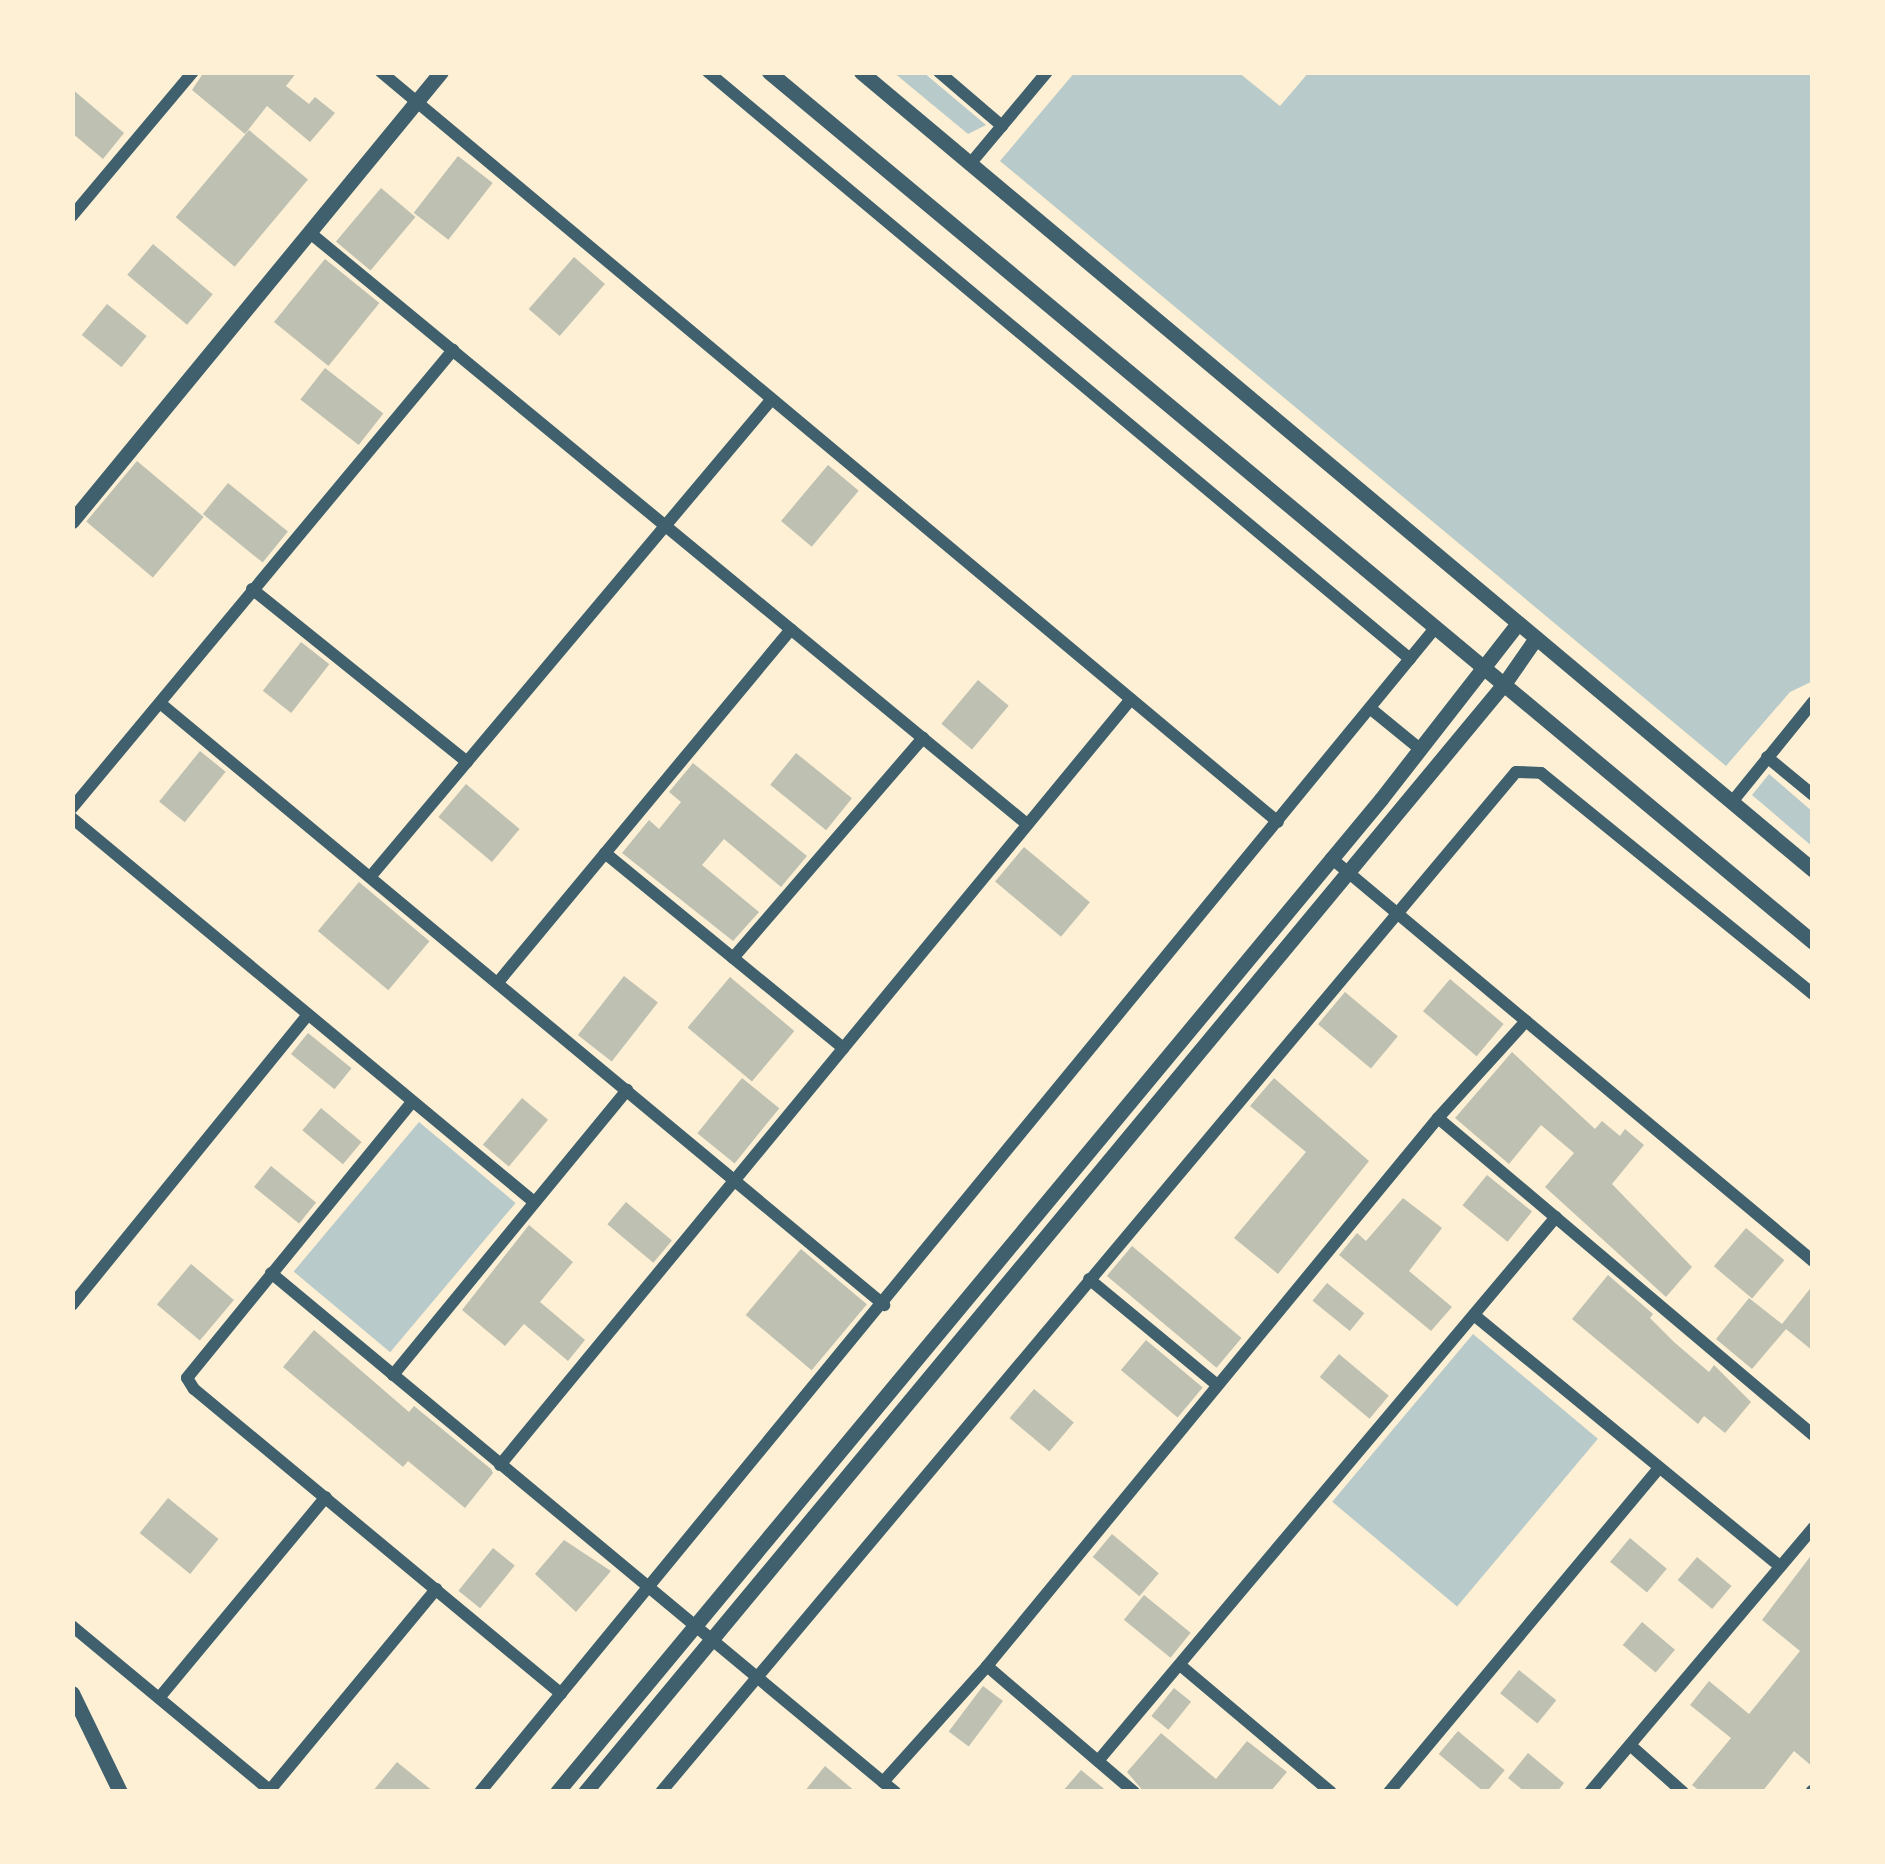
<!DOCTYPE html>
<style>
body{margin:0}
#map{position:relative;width:1885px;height:1864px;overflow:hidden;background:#fdf0d5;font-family:"Public Sans",sans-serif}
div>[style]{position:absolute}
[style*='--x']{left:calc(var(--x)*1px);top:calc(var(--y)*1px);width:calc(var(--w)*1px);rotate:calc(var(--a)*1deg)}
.green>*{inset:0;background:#b9caca;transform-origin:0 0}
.building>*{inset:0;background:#bec0b2;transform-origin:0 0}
.minor>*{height:12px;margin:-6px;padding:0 6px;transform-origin:6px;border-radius:6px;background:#3f606c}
.tertiary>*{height:15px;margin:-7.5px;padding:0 7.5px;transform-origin:7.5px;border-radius:7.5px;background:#3f606c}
span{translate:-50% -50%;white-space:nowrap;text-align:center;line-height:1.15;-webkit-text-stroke:9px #fdf0d5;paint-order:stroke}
.frame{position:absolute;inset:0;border:75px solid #fdf0d5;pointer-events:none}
</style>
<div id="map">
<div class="green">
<div style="clip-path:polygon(893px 72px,923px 72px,986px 125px,968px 134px)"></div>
<div style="clip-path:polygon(1075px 72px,1238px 72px,1280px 106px,1309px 72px,1813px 72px,1813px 681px,1790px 692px,1726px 766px,1000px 161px)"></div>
<div style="clip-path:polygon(1769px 774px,1813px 812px,1813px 847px,1752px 795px)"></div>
<div style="left:419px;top:1122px;width:126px;height:195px;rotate:40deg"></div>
<div style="left:1473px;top:1334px;width:163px;height:219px;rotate:40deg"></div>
</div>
<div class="building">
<div style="clip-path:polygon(204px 72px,297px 72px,286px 86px,309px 104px,315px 97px,335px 113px,310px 142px,267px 106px,245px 134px,192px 90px)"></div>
<div style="clip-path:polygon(72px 89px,124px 133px,103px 159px,72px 133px)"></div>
<div style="left:249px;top:130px;width:77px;height:114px;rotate:40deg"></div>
<div style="left:458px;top:156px;width:44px;height:72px;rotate:38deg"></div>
<div style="left:381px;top:188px;width:45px;height:70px;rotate:40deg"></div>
<div style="left:153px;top:244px;width:78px;height:40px;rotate:40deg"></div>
<div style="left:574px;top:257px;width:41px;height:69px;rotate:41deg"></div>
<div style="left:325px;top:259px;width:70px;height:81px;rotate:39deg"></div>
<div style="left:107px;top:304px;width:51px;height:40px;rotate:39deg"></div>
<div style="left:325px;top:368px;width:74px;height:40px;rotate:38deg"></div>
<div style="left:137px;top:461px;width:87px;height:79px;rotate:40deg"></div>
<div style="left:828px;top:465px;width:40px;height:73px;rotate:40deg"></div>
<div style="left:228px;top:483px;width:77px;height:40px;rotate:39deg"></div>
<div style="left:301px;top:642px;width:36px;height:62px;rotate:38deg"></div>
<div style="left:978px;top:680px;width:40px;height:57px;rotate:40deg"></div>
<div style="left:200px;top:751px;width:33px;height:65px;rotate:39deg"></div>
<div style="left:796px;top:753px;width:72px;height:41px;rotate:39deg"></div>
<div style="clip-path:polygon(693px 763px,807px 856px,781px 887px,724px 839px,702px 865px,759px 912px,733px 941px,622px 853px,649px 820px,659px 829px,681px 802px,669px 792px)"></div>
<div style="left:466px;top:784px;width:70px;height:43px;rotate:40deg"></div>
<div style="left:1024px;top:847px;width:86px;height:45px;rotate:40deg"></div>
<div style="left:359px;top:882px;width:92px;height:64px;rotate:40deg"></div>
<div style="left:624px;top:976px;width:43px;height:75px;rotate:38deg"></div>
<div style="left:730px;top:977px;width:84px;height:66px;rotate:40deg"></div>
<div style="left:1450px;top:979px;width:70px;height:42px;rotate:40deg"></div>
<div style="left:1345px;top:992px;width:69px;height:42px;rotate:40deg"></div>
<div style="left:308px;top:1033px;width:56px;height:27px;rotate:39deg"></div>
<div style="clip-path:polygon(1512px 1052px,1595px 1129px,1602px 1121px,1620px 1136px,1625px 1129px,1644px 1145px,1612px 1184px,1692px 1267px,1666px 1297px,1545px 1187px,1574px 1153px,1541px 1125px,1509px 1164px,1455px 1118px)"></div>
<div style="left:742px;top:1078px;width:48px;height:71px;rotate:39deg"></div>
<div style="clip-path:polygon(1274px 1078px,1369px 1161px,1278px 1274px,1234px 1238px,1306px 1152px,1250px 1106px)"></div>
<div style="left:522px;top:1098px;width:34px;height:61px;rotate:40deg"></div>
<div style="left:321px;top:1108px;width:53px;height:29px;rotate:40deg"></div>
<div style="left:271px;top:1166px;width:58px;height:27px;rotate:39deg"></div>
<div style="left:1487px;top:1175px;width:58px;height:39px;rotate:39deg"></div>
<div style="clip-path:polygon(1403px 1198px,1442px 1228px,1409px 1271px,1452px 1307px,1431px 1331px,1339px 1255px,1357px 1233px,1366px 1241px)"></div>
<div style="left:626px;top:1202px;width:60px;height:29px;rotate:40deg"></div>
<div style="clip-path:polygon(529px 1225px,573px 1262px,540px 1302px,585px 1340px,568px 1361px,524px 1324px,505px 1346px,462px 1310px)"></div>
<div style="left:1746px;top:1228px;width:50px;height:50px;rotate:40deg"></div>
<div style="left:1132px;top:1246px;width:143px;height:39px;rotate:40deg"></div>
<div style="left:801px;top:1249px;width:86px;height:86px;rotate:40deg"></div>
<div style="left:191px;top:1264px;width:56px;height:53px;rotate:40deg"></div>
<div style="clip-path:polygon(1608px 1275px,1653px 1314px,1650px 1318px,1674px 1342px,1709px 1372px,1714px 1365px,1751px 1402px,1725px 1433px,1704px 1416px,1698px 1424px,1572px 1319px)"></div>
<div style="left:1327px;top:1283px;width:48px;height:23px;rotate:39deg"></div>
<div style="clip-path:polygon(1813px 1285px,1813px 1351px,1786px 1329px,1752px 1369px,1716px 1339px,1749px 1298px,1782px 1324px)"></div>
<div style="clip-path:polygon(314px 1330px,409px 1412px,414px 1406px,491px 1469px,493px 1473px,465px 1508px,408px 1461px,403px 1467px,283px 1367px)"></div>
<div style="left:1146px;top:1340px;width:74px;height:39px;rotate:40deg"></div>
<div style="left:1339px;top:1354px;width:65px;height:30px;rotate:40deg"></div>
<div style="left:1034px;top:1389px;width:52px;height:38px;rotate:40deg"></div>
<div style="left:168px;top:1498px;width:65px;height:45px;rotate:39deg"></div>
<div style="left:1112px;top:1534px;width:61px;height:30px;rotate:40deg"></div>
<div style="left:1630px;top:1538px;width:48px;height:31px;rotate:40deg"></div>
<div style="clip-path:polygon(564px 1540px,611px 1571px,576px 1612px,535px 1574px)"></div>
<div style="left:493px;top:1548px;width:28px;height:55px;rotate:39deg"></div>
<div style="clip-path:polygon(1813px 1553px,1813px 1767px,1794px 1751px,1762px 1792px,1701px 1792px,1692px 1785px,1731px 1738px,1690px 1705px,1709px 1681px,1749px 1714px,1800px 1651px,1762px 1620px)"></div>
<div style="left:1697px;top:1557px;width:45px;height:30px;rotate:40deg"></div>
<div style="left:1144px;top:1595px;width:60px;height:32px;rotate:39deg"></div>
<div style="left:1642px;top:1622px;width:43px;height:30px;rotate:40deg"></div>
<div style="left:1519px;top:1670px;width:48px;height:30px;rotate:39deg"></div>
<div style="left:983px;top:1686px;width:25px;height:57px;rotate:37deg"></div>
<div style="left:1174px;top:1688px;width:22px;height:36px;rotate:39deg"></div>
<div style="left:1458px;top:1731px;width:61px;height:30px;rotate:40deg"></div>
<div style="clip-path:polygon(1161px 1733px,1216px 1779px,1247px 1741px,1287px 1772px,1270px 1792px,1144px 1792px,1127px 1772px)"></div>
<div style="clip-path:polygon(1528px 1753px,1564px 1783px,1557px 1792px,1525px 1792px,1508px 1778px)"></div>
<div style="clip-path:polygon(397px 1762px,434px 1792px,372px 1792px)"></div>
<div style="clip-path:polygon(825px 1766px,856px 1792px,804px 1792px)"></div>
<div style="clip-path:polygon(1081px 1770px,1108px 1792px,1062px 1792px)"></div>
</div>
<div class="minor">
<div style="--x:381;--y:72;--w:1169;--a:39.9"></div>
<div style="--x:708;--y:72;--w:915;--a:39.9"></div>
<div style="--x:939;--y:72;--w:83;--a:40.6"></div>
<div style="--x:970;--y:164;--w:120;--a:-50.1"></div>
<div style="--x:72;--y:216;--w:188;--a:-50"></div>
<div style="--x:309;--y:232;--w:931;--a:39.51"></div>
<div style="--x:252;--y:589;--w:276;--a:38.8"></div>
<div style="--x:160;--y:703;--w:942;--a:39.74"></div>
<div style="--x:1371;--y:709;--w:63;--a:39.2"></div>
<div style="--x:1767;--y:757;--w:60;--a:39.6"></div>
<div style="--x:1732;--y:802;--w:129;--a:-51"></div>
<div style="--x:72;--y:808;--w:596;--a:-50.24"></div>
<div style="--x:72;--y:818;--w:601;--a:39.73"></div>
<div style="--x:605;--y:853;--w:308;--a:39.3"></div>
<div style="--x:1331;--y:858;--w:628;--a:39.9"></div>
<div style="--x:371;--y:876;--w:622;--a:-49.96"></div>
<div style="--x:733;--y:958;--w:291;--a:-49.2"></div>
<div style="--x:499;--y:981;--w:457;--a:-50.3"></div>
<div style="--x:412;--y:1102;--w:356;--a:129.2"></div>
<div style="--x:187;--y:1378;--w:13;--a:58"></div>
<div style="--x:194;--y:1389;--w:477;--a:39.7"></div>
<div style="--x:1438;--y:1118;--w:491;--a:40.2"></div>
<div style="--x:271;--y:1273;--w:812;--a:39.75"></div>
<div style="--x:1089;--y:1279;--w:165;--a:39.6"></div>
<div style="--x:72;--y:1305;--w:374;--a:-50.9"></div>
<div style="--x:1474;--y:1315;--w:396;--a:39.4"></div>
<div style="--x:393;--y:1375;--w:369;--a:-50.6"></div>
<div style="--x:500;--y:1465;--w:992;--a:-50.52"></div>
<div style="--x:72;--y:1626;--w:260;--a:39.7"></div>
<div style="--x:1180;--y:1665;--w:197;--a:40.1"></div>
<div style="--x:987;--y:1666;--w:194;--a:40.6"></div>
<div style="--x:159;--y:1698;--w:261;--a:-50.3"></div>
<div style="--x:1630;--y:1745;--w:71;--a:41.6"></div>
<div style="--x:1098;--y:1761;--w:711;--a:-49.91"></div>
<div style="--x:883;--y:1782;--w:156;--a:-48.1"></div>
<div style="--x:987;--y:1666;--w:710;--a:-50.55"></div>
<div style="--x:1438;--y:1118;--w:131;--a:-47.8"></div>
<div style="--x:270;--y:1790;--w:261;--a:-50.4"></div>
<div style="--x:480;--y:1792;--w:1507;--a:-50.63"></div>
<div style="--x:661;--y:1792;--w:1331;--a:-50.03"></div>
<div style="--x:1516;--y:772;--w:25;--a:2"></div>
<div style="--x:1541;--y:773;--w:350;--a:39.1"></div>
<div style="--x:1389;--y:1792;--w:422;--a:-50.2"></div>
<div style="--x:1590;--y:1792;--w:346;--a:-49.8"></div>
</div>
<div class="tertiary">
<div style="--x:769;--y:72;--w:1359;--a:39.81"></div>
<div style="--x:861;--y:72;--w:1242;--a:39.97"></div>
<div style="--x:72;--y:521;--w:581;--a:-50.59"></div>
<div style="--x:72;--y:1693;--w:110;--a:64.1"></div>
<div style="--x:557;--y:1792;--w:1290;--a:-50.31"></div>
<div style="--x:1381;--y:799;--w:223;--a:-52.1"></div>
<div style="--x:585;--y:1792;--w:1440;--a:-50.33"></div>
<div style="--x:1504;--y:684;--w:56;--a:-55.2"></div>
<div style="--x:1812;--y:1792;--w:1;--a:-45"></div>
</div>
<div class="frame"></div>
</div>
